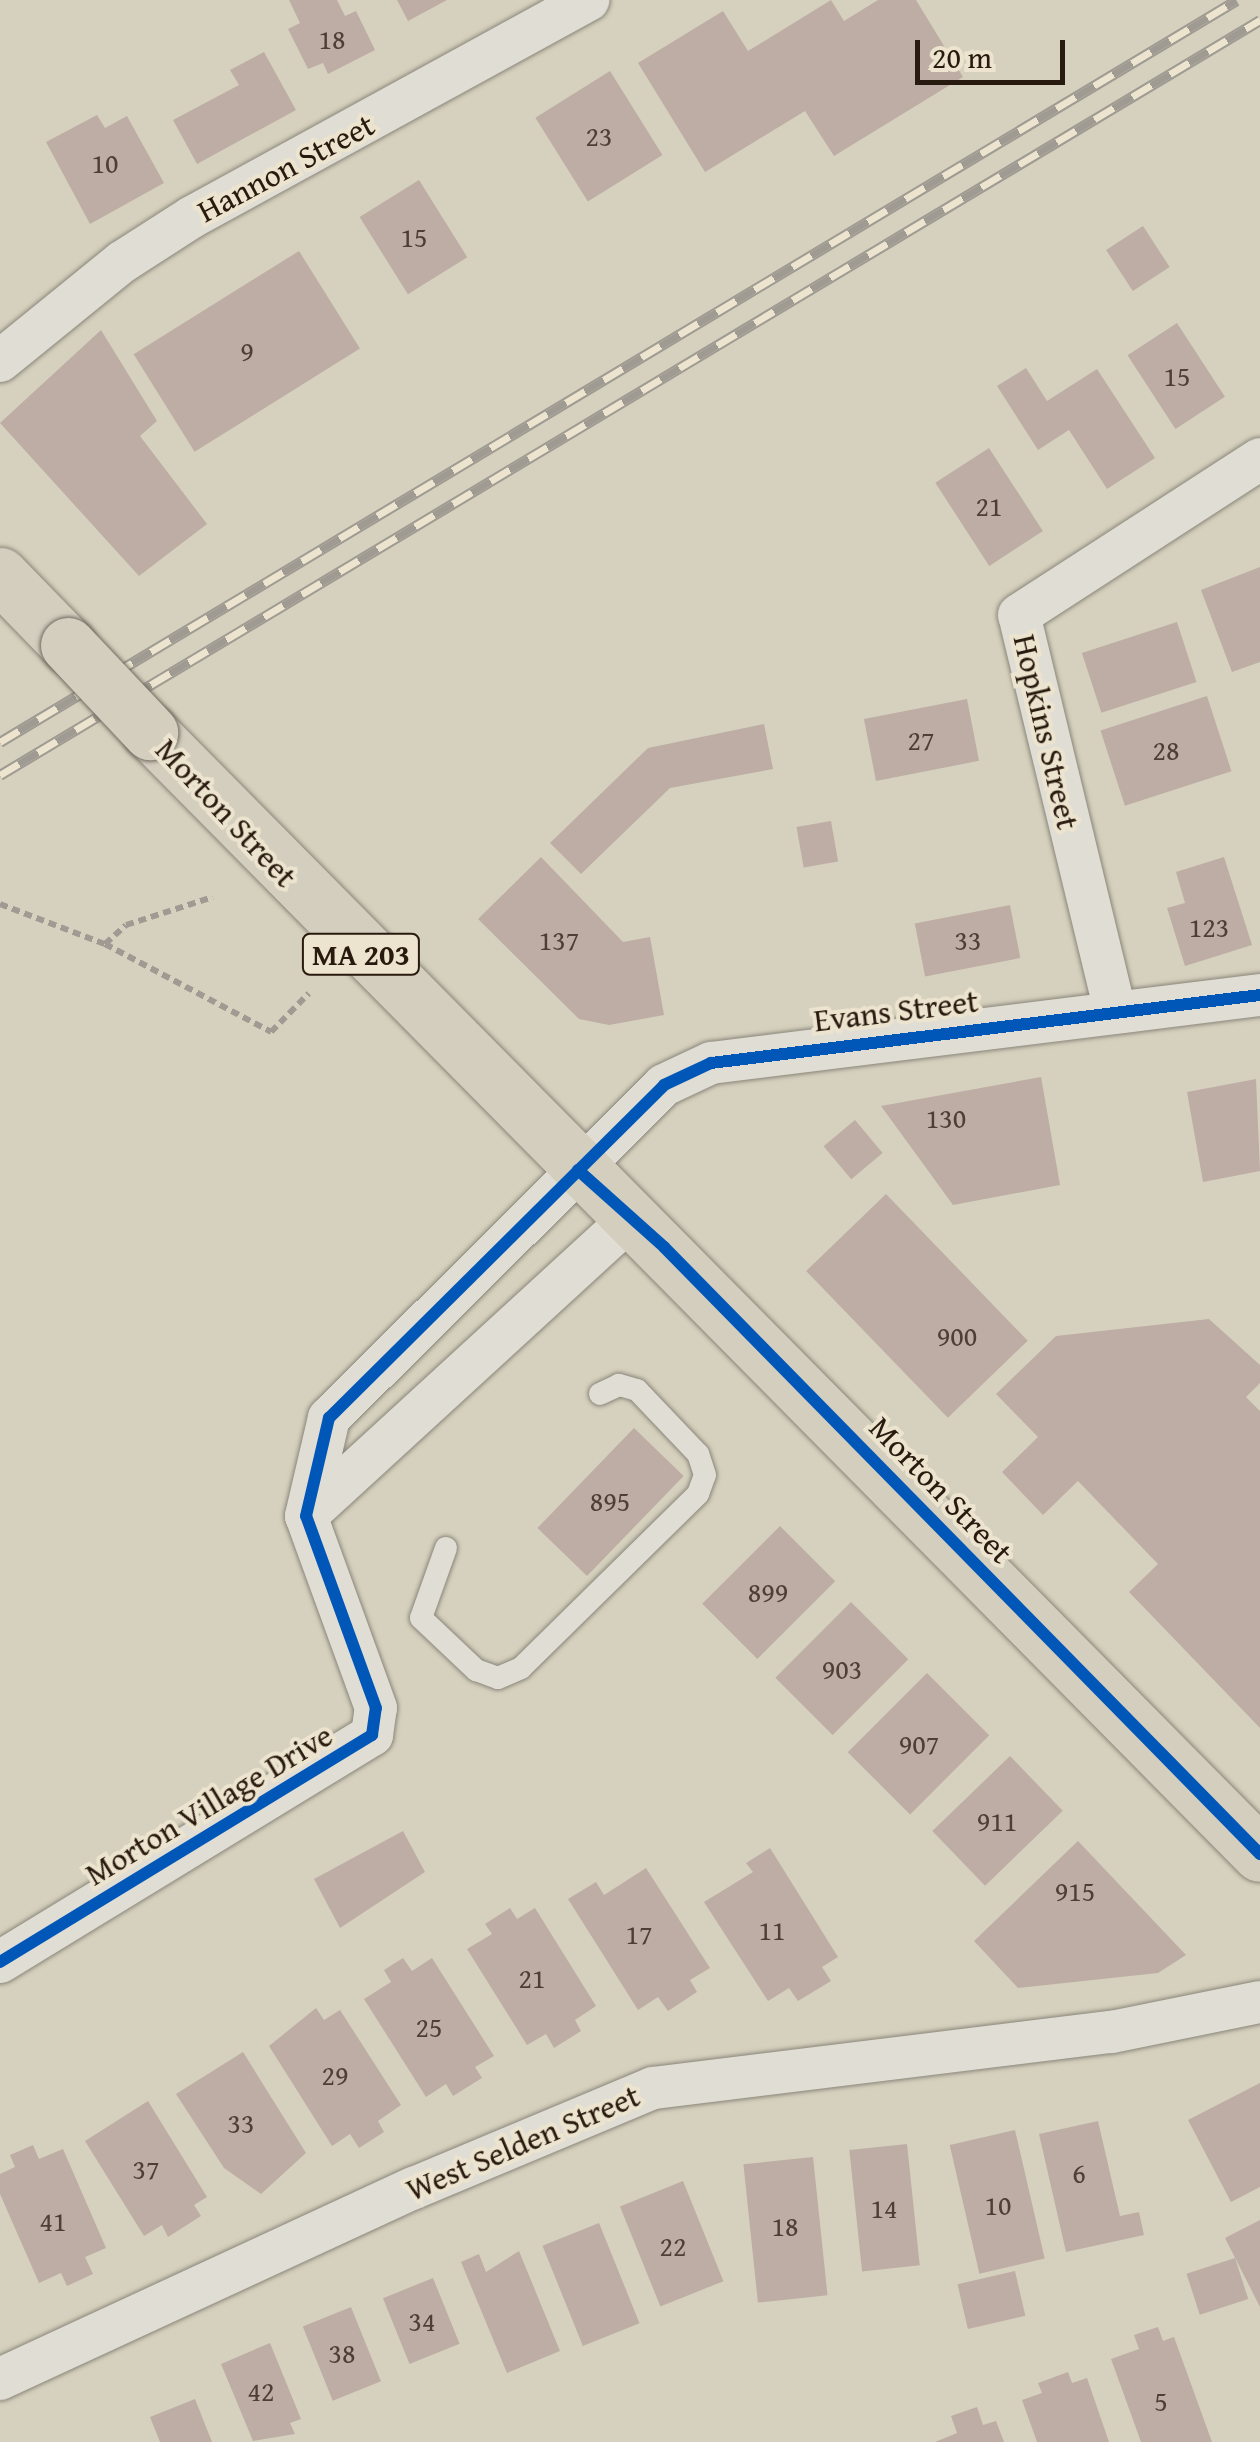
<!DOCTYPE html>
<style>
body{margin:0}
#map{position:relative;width:1260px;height:2442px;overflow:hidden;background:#d6d1be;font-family:"Gentium Book Plus",serif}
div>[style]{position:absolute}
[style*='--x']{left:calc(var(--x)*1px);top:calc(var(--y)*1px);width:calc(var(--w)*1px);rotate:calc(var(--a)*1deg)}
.building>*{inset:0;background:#beada4;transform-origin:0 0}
.path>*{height:6px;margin-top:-3px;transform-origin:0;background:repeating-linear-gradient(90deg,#9f9b92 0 8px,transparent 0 13px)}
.roads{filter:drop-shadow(0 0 2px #8a867a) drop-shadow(0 0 2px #8a867a)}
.service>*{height:22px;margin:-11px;padding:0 11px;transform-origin:11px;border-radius:11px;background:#e0ddd4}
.minor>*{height:42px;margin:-21px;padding:0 21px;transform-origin:21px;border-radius:21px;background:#e0ddd4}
.trunk>*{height:55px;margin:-27.5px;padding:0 27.5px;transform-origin:27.5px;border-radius:27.5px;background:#d4cebf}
.rail>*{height:11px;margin-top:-5.5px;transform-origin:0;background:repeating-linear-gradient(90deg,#ece4ce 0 22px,#9f9b92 0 44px);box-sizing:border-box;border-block:2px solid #9f9b92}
.bridges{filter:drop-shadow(0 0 2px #726d62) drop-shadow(0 0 2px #726d62)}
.trunk-bridge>*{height:55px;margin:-27.5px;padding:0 27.5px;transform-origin:27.5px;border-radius:27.5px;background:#d4cebf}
.cycleway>*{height:12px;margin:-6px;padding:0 6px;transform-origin:6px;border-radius:6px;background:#0057b8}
span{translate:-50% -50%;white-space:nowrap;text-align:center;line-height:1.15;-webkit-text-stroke:8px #ece4ce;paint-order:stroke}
.number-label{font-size:28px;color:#4e3f34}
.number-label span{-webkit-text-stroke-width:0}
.shield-label span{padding:2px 8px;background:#ece4ce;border:2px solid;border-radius:8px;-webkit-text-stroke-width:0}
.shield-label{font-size:30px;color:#281a0e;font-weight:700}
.street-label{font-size:32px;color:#281a0e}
.scale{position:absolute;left:915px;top:40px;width:150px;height:45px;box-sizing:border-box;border:5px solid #281a0e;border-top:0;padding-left:12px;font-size:30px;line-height:35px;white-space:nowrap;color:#281a0e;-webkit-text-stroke:8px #ece4ce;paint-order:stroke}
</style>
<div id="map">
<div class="building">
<div style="clip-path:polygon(289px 0,337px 0,345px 16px,356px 11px,375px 50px,328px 74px,323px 63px,308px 69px,288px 29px,300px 23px)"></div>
<div style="clip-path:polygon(397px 0,447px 0,408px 21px)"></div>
<div style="clip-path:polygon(831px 0,844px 21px,878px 0,916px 0,963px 77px,834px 156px,805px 111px,705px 172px,638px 63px,723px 11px,748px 51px)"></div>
<div style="clip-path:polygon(264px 52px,296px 110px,197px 164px,173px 120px,239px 85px,230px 70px)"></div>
<div style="left:610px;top:71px;width:99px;height:88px;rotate:58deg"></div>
<div style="clip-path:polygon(97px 115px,105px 128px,127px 116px,164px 183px,90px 224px,46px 142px)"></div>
<div style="left:419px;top:180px;width:91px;height:70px;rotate:58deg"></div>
<div style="left:1143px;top:226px;width:49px;height:44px;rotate:57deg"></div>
<div style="left:299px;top:251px;width:115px;height:195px;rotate:58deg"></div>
<div style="left:1177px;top:323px;width:88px;height:59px;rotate:57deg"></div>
<div style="clip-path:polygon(101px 330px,157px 421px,140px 436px,207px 524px,139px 576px,0 423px)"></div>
<div style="clip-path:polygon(1026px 368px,1047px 401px,1097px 369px,1155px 458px,1107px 489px,1069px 430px,1038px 450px,997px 386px)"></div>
<div style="left:989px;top:448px;width:99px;height:64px;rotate:57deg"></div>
<div style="clip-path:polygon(1260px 567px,1260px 662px,1232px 672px,1201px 590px)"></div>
<div style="left:1177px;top:622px;width:63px;height:100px;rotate:72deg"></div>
<div style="left:1207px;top:696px;width:79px;height:112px;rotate:72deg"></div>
<div style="left:967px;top:699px;width:63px;height:105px;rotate:79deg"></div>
<div style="clip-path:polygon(764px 724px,773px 769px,670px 788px,581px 874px,550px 843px,648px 748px)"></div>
<div style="left:831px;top:821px;width:41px;height:35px;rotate:80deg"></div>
<div style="clip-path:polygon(541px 857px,623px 942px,650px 937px,664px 1015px,609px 1025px,579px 1019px,478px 919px)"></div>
<div style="clip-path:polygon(1224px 857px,1252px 945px,1185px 966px,1167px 908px,1185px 903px,1176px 872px)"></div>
<div style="left:1010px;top:905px;width:54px;height:97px;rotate:79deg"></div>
<div style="clip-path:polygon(1041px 1077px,1060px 1185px,953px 1205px,881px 1106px)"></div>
<div style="clip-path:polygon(1256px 1079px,1260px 1171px,1203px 1182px,1187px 1092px)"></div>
<div style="left:855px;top:1120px;width:43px;height:41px;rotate:50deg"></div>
<div style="left:886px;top:1194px;width:204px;height:111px;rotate:46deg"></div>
<div style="clip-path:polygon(1209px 1319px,1260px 1365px,1260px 1383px,1246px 1397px,1260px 1411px,1260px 1728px,1129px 1592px,1158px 1564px,1078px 1481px,1043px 1515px,1002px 1472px,1038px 1437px,996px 1394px,1056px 1336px)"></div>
<div style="left:634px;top:1428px;width:69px;height:139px;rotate:44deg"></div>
<div style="left:780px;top:1526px;width:78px;height:110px;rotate:45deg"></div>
<div style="left:851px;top:1602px;width:81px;height:107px;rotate:45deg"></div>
<div style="left:927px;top:1673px;width:88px;height:112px;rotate:45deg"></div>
<div style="left:1010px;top:1756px;width:76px;height:108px;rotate:46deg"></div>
<div style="clip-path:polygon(403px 1831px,425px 1872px,340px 1928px,314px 1879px)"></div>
<div style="clip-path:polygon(1078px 1841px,1186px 1955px,1158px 1973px,1018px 1988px,974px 1941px)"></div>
<div style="clip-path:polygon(770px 1848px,838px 1957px,822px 1967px,831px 1981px,798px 2001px,789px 1988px,768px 2001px,704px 1902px,753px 1872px,746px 1863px)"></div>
<div style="clip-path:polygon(646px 1868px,710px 1968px,690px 1980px,697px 1992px,668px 2011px,658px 1997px,638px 2010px,568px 1899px,596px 1882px,604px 1895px)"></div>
<div style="clip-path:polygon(510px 1908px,517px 1919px,535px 1908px,596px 2006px,575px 2020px,581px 2031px,554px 2048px,546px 2034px,527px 2045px,467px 1949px,492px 1934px,485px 1924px)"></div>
<div style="clip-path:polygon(403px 1958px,412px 1971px,432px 1958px,494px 2056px,475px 2067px,482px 2078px,453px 2096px,446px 2084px,426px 2097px,364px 1999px,391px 1982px,384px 1970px)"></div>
<div style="clip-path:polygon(316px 2008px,324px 2020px,340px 2010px,401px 2105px,378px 2121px,384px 2132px,359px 2148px,350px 2134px,332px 2146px,269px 2046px)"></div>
<div style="clip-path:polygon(243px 2052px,306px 2153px,261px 2194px,224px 2168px,176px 2094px)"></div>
<div style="clip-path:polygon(1260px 2083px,1260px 2187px,1231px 2202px,1188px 2120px)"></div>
<div style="clip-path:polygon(148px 2101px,207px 2197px,194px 2205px,201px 2216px,168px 2237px,162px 2225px,144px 2236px,85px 2141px)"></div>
<div style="clip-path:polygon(1098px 2121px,1120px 2216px,1139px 2212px,1144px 2235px,1066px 2252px,1039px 2134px)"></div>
<div style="left:1015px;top:2130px;width:132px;height:67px;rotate:77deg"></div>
<div style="left:907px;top:2144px;width:122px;height:58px;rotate:84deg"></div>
<div style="clip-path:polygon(33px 2145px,39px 2159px,63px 2149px,106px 2248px,85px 2257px,93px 2274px,67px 2286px,61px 2273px,39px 2283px,0 2194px,0 2174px,15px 2167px,10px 2155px)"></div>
<div style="left:813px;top:2157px;width:139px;height:70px;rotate:84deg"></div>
<div style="left:683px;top:2181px;width:108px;height:68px;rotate:68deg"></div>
<div style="clip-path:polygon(1260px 2220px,1260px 2307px,1225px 2238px)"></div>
<div style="left:599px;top:2223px;width:108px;height:61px;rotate:68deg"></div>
<div style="clip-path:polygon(519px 2251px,560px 2351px,507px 2373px,461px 2262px,479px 2254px,486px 2272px)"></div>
<div style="left:1235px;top:2258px;width:43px;height:51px;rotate:72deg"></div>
<div style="left:1015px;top:2271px;width:46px;height:59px;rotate:77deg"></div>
<div style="left:433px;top:2278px;width:71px;height:54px;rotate:68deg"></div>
<div style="left:351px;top:2307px;width:80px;height:52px;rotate:68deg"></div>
<div style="clip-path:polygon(1158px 2327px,1163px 2341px,1174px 2337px,1212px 2442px,1141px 2442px,1111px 2359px,1139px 2349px,1134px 2335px)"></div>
<div style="clip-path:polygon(270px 2343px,301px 2419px,290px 2423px,295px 2434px,253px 2441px,221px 2364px)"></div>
<div style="clip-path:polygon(1068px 2372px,1072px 2383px,1087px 2378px,1109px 2442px,1037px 2442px,1022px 2400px,1042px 2393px,1038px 2383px)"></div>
<div style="clip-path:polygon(195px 2399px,212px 2442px,160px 2442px,150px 2417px)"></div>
<div style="clip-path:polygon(977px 2407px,983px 2425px,996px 2421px,1004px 2442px,935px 2442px,957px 2433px,951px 2416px)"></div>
</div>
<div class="path">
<div style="--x:0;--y:904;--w:112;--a:20.9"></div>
<div style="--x:105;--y:944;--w:188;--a:27.9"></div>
<div style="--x:271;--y:1032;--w:54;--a:-45.7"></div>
<div style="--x:105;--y:944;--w:28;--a:-42"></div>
<div style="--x:126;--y:925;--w:91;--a:-17.8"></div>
</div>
<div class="roads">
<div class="service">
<div style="--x:446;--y:1548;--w:74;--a:109.7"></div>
<div style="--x:421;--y:1618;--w:76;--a:43.4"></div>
<div style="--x:476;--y:1670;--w:23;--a:20"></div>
<div style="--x:498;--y:1678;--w:25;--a:-23"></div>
<div style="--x:521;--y:1668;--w:248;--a:-44.5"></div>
<div style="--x:698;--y:1494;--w:20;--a:-70"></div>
<div style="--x:705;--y:1475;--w:22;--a:-108"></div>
<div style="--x:698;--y:1454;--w:88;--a:-133.6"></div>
<div style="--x:637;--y:1390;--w:19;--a:-164"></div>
<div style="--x:619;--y:1385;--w:21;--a:155"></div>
</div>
<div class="minor">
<div style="--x:0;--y:361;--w:157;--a:-39.1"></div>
<div style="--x:122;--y:262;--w:83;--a:-32.7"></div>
<div style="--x:192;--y:217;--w:452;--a:-28.7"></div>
<div style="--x:1115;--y:1011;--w:407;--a:-103.6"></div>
<div style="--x:1019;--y:615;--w:287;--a:-32.9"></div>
<div style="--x:306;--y:1516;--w:441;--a:-42.5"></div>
<div style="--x:0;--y:1962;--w:436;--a:-31.4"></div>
<div style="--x:372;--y:1735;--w:27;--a:-82"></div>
<div style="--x:376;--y:1708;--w:204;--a:-110"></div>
<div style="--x:306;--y:1516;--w:101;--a:-76.8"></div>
<div style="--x:329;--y:1418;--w:472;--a:-44.8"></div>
<div style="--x:664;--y:1085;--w:52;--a:-25.1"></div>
<div style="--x:711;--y:1063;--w:553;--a:-7.06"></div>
<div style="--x:0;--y:2379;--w:456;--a:-24.8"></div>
<div style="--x:414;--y:2188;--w:259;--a:-22.7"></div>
<div style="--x:653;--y:2088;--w:462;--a:-7"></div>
<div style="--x:1112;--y:2032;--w:151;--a:-11.5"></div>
</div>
<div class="trunk">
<div style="--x:0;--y:575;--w:98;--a:45.8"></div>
<div style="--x:150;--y:732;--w:1578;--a:45.31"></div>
</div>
</div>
<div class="rail">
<div style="--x:0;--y:742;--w:1442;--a:-30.96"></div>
<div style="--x:0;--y:775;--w:1469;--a:-30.93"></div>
</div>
<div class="bridges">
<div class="trunk-bridge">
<div style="--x:68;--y:645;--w:120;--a:46.7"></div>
</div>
</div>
<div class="cycleway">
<div style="--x:578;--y:1170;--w:115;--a:41.8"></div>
<div style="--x:664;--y:1247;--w:851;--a:45.52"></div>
<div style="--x:0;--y:1962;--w:436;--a:-31.4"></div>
<div style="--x:372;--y:1735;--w:27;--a:-82"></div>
<div style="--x:376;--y:1708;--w:204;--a:-110"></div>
<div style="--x:306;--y:1516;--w:101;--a:-76.8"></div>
<div style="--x:329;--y:1418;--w:472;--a:-44.8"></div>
<div style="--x:664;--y:1085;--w:52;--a:-25.1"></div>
<div style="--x:711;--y:1063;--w:553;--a:-7.06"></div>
</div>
<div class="number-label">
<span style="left:332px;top:39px">18</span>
<span style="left:599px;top:136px">23</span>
<span style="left:105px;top:163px">10</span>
<span style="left:414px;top:237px">15</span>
<span style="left:247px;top:351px">9</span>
<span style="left:1177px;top:376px">15</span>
<span style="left:989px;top:506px">21</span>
<span style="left:921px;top:740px">27</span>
<span style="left:1166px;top:750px">28</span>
<span style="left:1209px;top:927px">123</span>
<span style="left:559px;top:940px">137</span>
<span style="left:968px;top:940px">33</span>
<span style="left:946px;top:1118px">130</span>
<span style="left:957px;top:1336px">900</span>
<span style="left:610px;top:1501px">895</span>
<span style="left:768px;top:1592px">899</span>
<span style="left:842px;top:1669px">903</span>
<span style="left:919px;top:1744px">907</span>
<span style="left:997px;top:1821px">911</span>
<span style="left:1075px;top:1891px">915</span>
<span style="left:772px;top:1930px">11</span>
<span style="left:639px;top:1934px">17</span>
<span style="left:532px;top:1978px">21</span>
<span style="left:429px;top:2027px">25</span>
<span style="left:335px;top:2075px">29</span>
<span style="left:241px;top:2123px">33</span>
<span style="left:146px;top:2169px">37</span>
<span style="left:1079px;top:2173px">6</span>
<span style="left:998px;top:2205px">10</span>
<span style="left:884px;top:2208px">14</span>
<span style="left:53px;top:2221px">41</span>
<span style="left:785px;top:2226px">18</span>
<span style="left:673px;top:2246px">22</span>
<span style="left:422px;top:2321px">34</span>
<span style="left:342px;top:2353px">38</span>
<span style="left:261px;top:2391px">42</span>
<span style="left:1161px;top:2401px">5</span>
</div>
<div class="shield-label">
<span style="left:361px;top:954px">MA 203</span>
</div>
<div class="street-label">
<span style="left:286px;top:168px;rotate:-28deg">Hannon Street</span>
<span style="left:1046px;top:732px;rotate:77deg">Hopkins Street</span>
<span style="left:226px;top:813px;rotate:47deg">Morton Street</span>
<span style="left:896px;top:1011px;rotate:-7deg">Evans Street</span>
<span style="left:941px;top:1490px;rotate:46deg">Morton Street</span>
<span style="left:209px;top:1805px;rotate:-31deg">Morton Village Drive</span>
<span style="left:523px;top:2143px;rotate:-23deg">West Selden Street</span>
</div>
<div class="scale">20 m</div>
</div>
